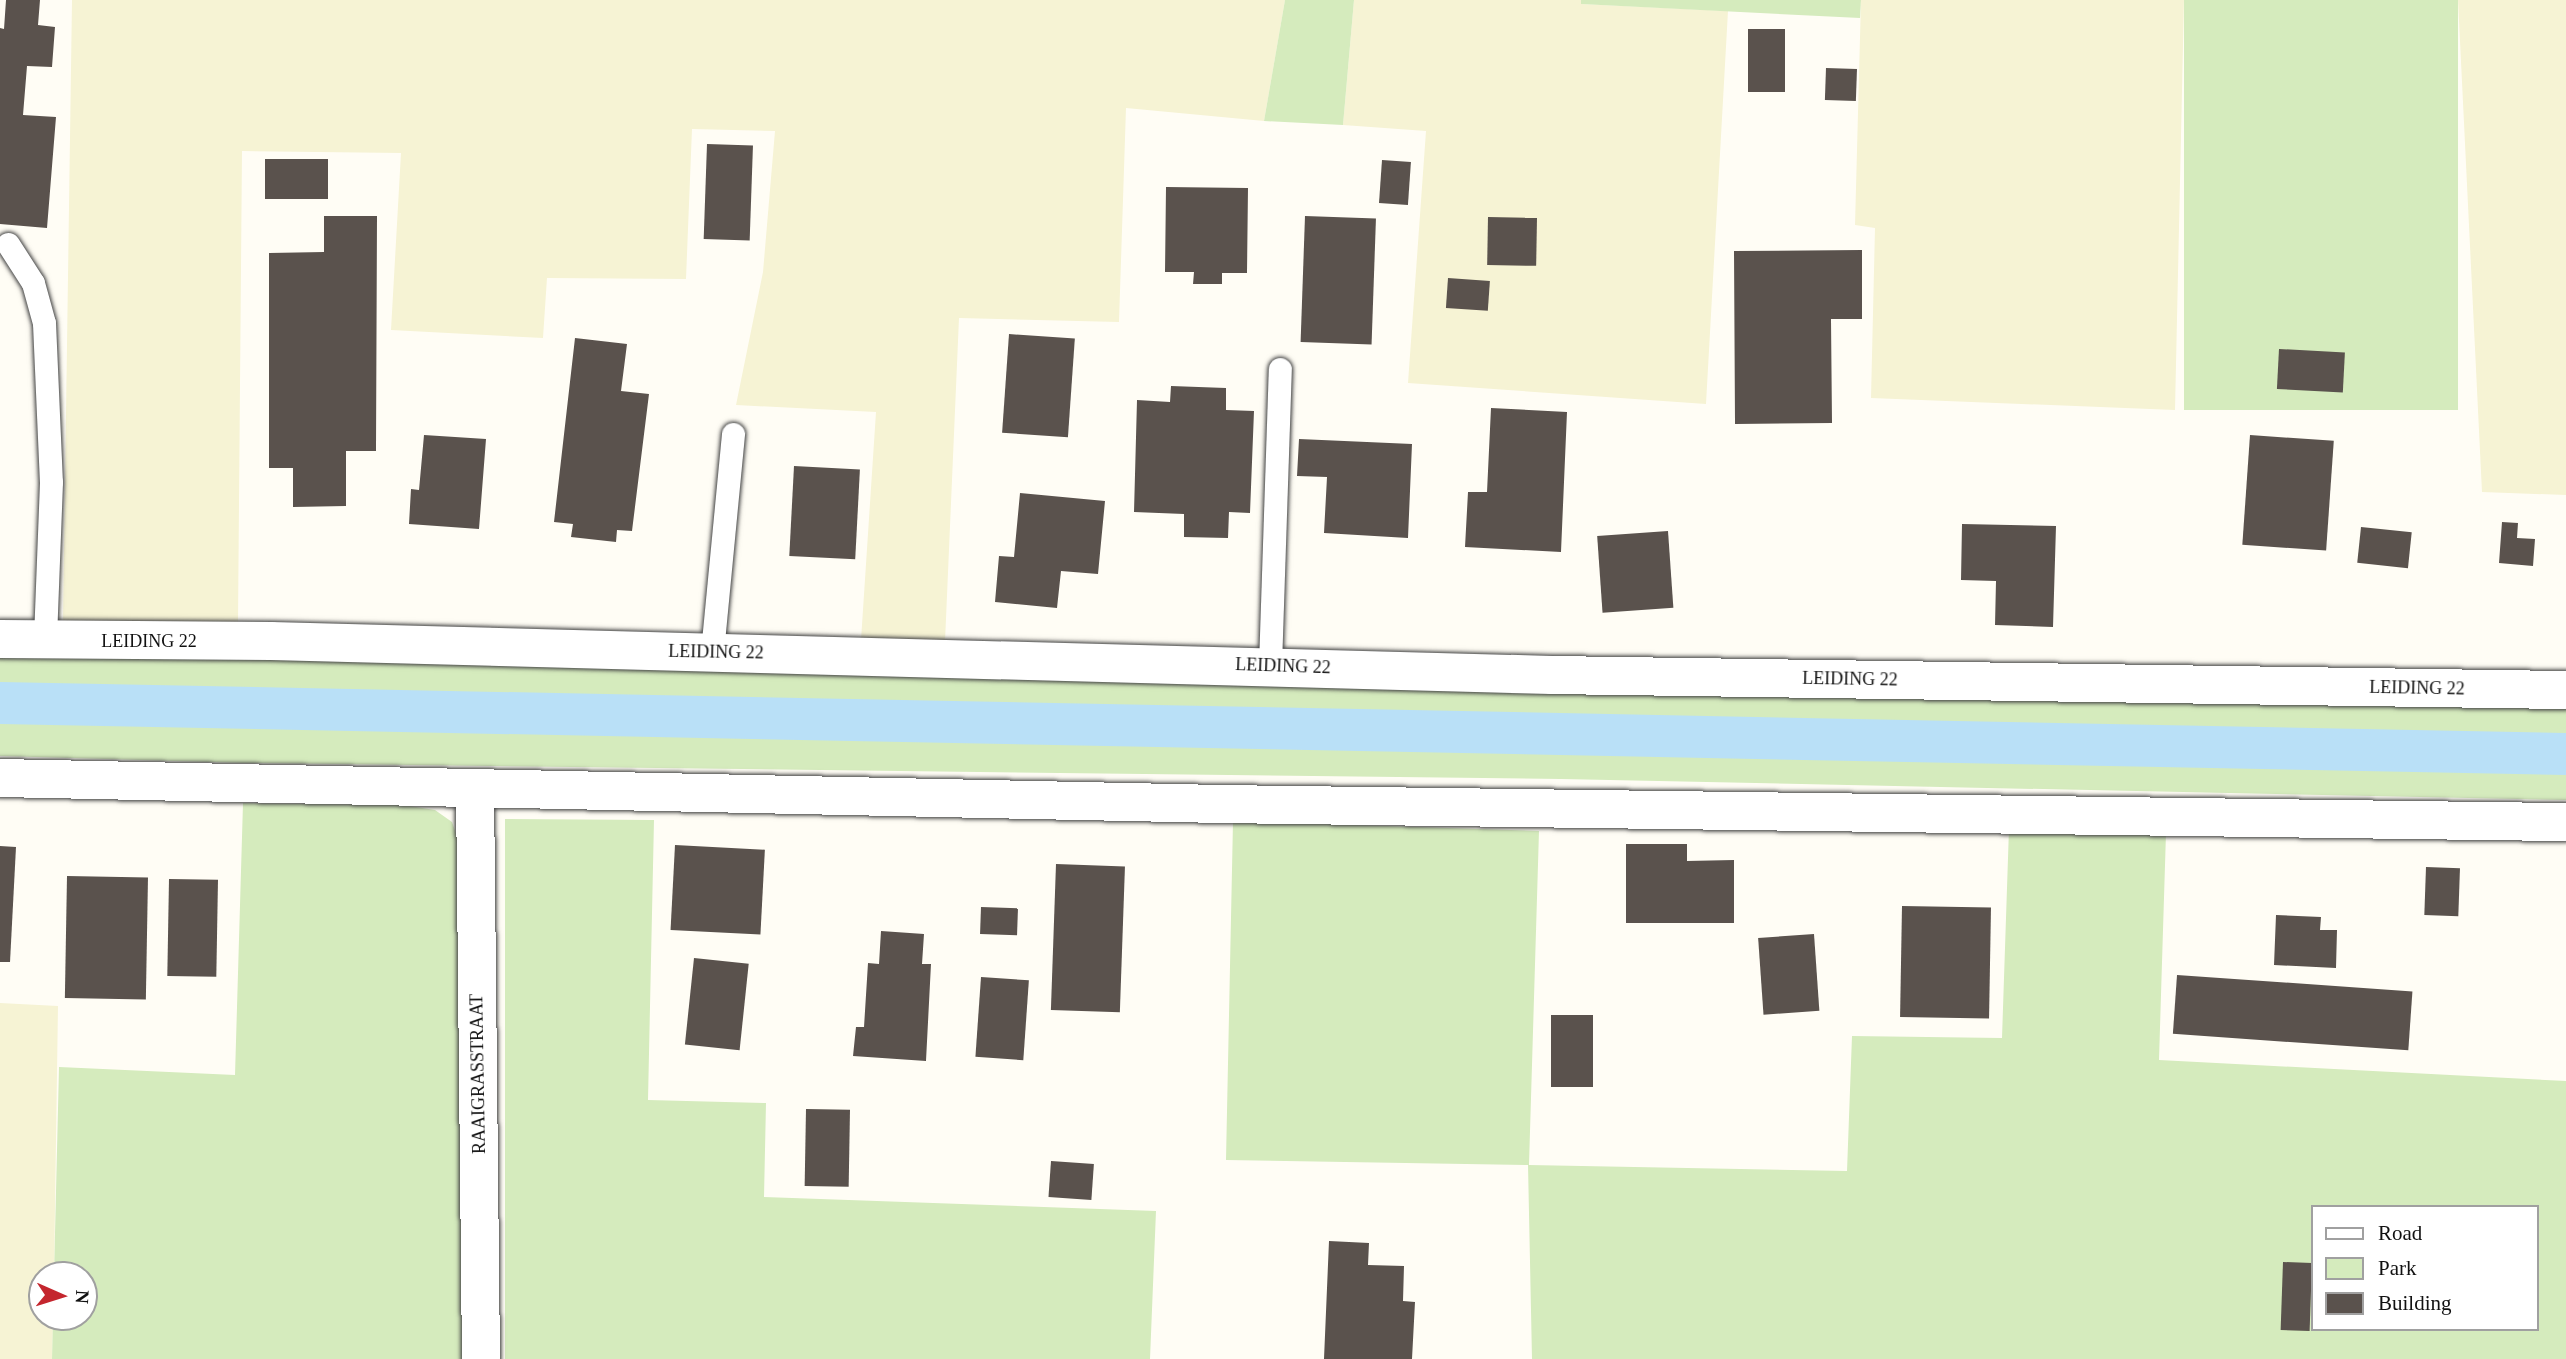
<!DOCTYPE html>
<style>
body{margin:0}
#map{position:relative;width:2566px;height:1359px;overflow:hidden;background:#fffdf5;font-family:Georgia,serif}
div>[style]{position:absolute}
[style*='--x']{left:calc(var(--x)*1px);top:calc(var(--y)*1px);width:calc(var(--w)*1px);rotate:calc(var(--a)*1deg)}
.farmland>*{inset:0;background:#f6f3d4}
.green>*{inset:0;background:#d5ebbd;transform-origin:0 0}
.canal>*{height:42px;margin:-21px;padding:0 21px;transform-origin:21px;border-radius:21px;background:#b9e0f7}
.building>*{inset:0;background:#5a524d;transform-origin:0 0}
.roads{filter:drop-shadow(0 0 2px #444) drop-shadow(0 0 2px #444)}
.lane>*{height:23px;margin:-11.5px;padding:0 11.5px;transform-origin:11.5px;border-radius:11.5px;background:#fff}
.street>*{height:38px;margin:-19px;padding:0 19px;transform-origin:19px;border-radius:19px;background:#fff}
span{translate:-50% -50%;white-space:nowrap;text-align:center;line-height:1.15;-webkit-text-stroke:7px #fff;paint-order:stroke}
.street-label{font-size:18px;color:#111}
.legend{position:absolute;left:2311px;top:1205px;width:228px;height:126px;box-sizing:border-box;background:#fff;border:2px solid #a0a0a0;margin:0;padding:9px 12px;list-style:none;font-size:21px;color:#111}
.legend li{display:flex;align-items:center;gap:14px;height:35px}
.legend b{width:35px;border:2px solid #a0a0a0}
.north{position:absolute;left:28px;top:1261px;width:70px;height:70px;box-sizing:border-box;background:#fff;border:2px solid #a0a0a0;border-radius:50%;rotate:93deg;font-size:19px;font-weight:700;line-height:28px;text-align:center;color:#111}
.north::after{content:'';display:block;margin:auto;width:24px;height:32px;background:#c4262e;clip-path:polygon(50% 0,100% 100%,50% 72%,0 100%)}
</style>
<div id="map">
<div class="farmland">
<div style="clip-path:polygon(72px 0,1285px 0,1264px 121px,1126px 108px,1119px 322px,959px 318px,945px 642px,861px 640px,876px 412px,736px 405px,763px 272px,775px 131px,692px 129px,686px 279px,547px 278px,543px 338px,391px 330px,401px 153px,242px 151px,238px 622px,63px 621px)"></div>
<div style="clip-path:polygon(1354px 0,1581px 0,1581px 4px,1728px 11px,1706px 404px,1408px 383px,1426px 131px,1343px 125px)"></div>
<div style="clip-path:polygon(1861px 0,2184px 0,2175px 410px,1871px 398px,1875px 228px,1855px 225px)"></div>
<div style="clip-path:polygon(2458px 0,2566px 0,2566px 495px,2482px 492px)"></div>
<div style="clip-path:polygon(0 1003px,58px 1006px,54px 1275px,42px 1275px,42px 1317px,53px 1317px,52px 1359px,0 1359px)"></div>
</div>
<div class="green">
<div style="clip-path:polygon(1285px 0,1354px 0,1343px 125px,1264px 121px)"></div>
<div style="clip-path:polygon(1581px 0,1861px 0,1860px 18px,1581px 4px)"></div>
<div style="left:2184px;top:0;width:274px;height:410px"></div>
<div style="clip-path:polygon(0 649px,2566px 700px,2566px 800px,1561px 779px,244px 763px,0 756px)"></div>
<div style="clip-path:polygon(243px 803px,403px 805px,435px 810px,452px 822px,460px 845px,465px 1359px,52px 1359px,53px 1317px,84px 1317px,84px 1275px,54px 1275px,59px 1067px,235px 1075px)"></div>
<div style="clip-path:polygon(505px 819px,654px 820px,648px 1100px,766px 1103px,764px 1197px,1156px 1211px,1150px 1359px,505px 1359px)"></div>
<div style="clip-path:polygon(evenodd,1233px 821px,1539px 831px,1529px 1165px,1847px 1171px,1852px 1036px,2002px 1038px,2009px 828px,2166px 833px,2159px 1060px,2566px 1081px,2566px 1359px,1532px 1359px,1528px 1165px,1226px 1160px,1233px 821px,2312px 1207px,2536px 1207px,2536px 1329px,2312px 1329px,2312px 1207px)"></div>
</div>
<div class="canal">
<div style="--x:0;--y:703;--w:2567;--a:1.14"></div>
</div>
<div class="building">
<div style="clip-path:polygon(6px 0,40px 0,38px 25px,55px 27px,52px 67px,27px 66px,23px 115px,56px 117px,47px 228px,0 224px,0 28px,4px 29px)"></div>
<div style="left:1748px;top:29px;width:37px;height:63px"></div>
<div style="left:1826px;top:68px;width:31px;height:32px;rotate:2deg"></div>
<div style="left:707px;top:144px;width:46px;height:95px;rotate:2deg"></div>
<div style="left:265px;top:159px;width:63px;height:40px"></div>
<div style="left:1382px;top:160px;width:29px;height:43px;rotate:4deg"></div>
<div style="clip-path:polygon(1166px 187px,1248px 188px,1247px 273px,1222px 273px,1222px 284px,1193px 284px,1194px 272px,1165px 272px)"></div>
<div style="clip-path:polygon(324px 216px,377px 216px,376px 451px,346px 451px,346px 506px,293px 507px,293px 468px,269px 468px,269px 253px,324px 252px)"></div>
<div style="left:1305px;top:216px;width:71px;height:126px;rotate:2deg"></div>
<div style="left:1488px;top:217px;width:49px;height:48px;rotate:1deg"></div>
<div style="clip-path:polygon(1862px 250px,1862px 319px,1831px 319px,1832px 423px,1735px 424px,1734px 251px)"></div>
<div style="left:1448px;top:278px;width:42px;height:30px;rotate:4deg"></div>
<div style="left:1009px;top:334px;width:66px;height:99px;rotate:4deg"></div>
<div style="clip-path:polygon(575px 338px,627px 344px,621px 391px,649px 394px,632px 531px,617px 530px,616px 542px,571px 537px,573px 524px,554px 522px)"></div>
<div style="left:2279px;top:349px;width:66px;height:40px;rotate:3deg"></div>
<div style="clip-path:polygon(1171px 386px,1226px 388px,1226px 410px,1254px 411px,1250px 513px,1229px 512px,1228px 538px,1184px 537px,1184px 514px,1134px 512px,1137px 400px,1170px 402px)"></div>
<div style="clip-path:polygon(1491px 408px,1567px 412px,1561px 552px,1465px 547px,1468px 492px,1487px 492px)"></div>
<div style="clip-path:polygon(424px 435px,486px 439px,479px 529px,409px 524px,411px 489px,419px 490px)"></div>
<div style="left:2250px;top:435px;width:84px;height:110px;rotate:4deg"></div>
<div style="clip-path:polygon(1299px 439px,1412px 444px,1408px 538px,1324px 533px,1327px 477px,1297px 476px)"></div>
<div style="left:794px;top:466px;width:66px;height:90px;rotate:3deg"></div>
<div style="clip-path:polygon(1020px 493px,1105px 501px,1098px 574px,1061px 571px,1057px 608px,995px 602px,999px 556px,1014px 557px)"></div>
<div style="clip-path:polygon(2502px 522px,2518px 523px,2517px 538px,2535px 539px,2533px 566px,2499px 563px)"></div>
<div style="clip-path:polygon(1962px 524px,2056px 526px,2053px 627px,1995px 625px,1996px 581px,1961px 580px)"></div>
<div style="left:2361px;top:527px;width:51px;height:36px;rotate:6deg"></div>
<div style="left:1668px;top:531px;width:77px;height:71px;rotate:86deg"></div>
<div style="clip-path:polygon(1626px 844px,1687px 844px,1687px 861px,1734px 860px,1734px 923px,1626px 923px)"></div>
<div style="left:675px;top:845px;width:90px;height:85px;rotate:3deg"></div>
<div style="clip-path:polygon(0 846px,16px 847px,10px 962px,0 962px)"></div>
<div style="left:1056px;top:864px;width:69px;height:146px;rotate:2deg"></div>
<div style="left:2426px;top:867px;width:34px;height:48px;rotate:2deg"></div>
<div style="left:67px;top:876px;width:81px;height:122px;rotate:1deg"></div>
<div style="left:169px;top:879px;width:49px;height:97px;rotate:1deg"></div>
<div style="left:1902px;top:906px;width:89px;height:111px;rotate:1deg"></div>
<div style="left:981px;top:907px;width:37px;height:27px;rotate:2deg"></div>
<div style="clip-path:polygon(2276px 915px,2321px 917px,2320px 930px,2337px 930px,2336px 968px,2274px 965px)"></div>
<div style="clip-path:polygon(881px 931px,924px 934px,922px 964px,931px 964px,926px 1061px,853px 1056px,856px 1027px,864px 1027px,868px 963px,879px 964px)"></div>
<div style="left:1814px;top:934px;width:77px;height:56px;rotate:86deg"></div>
<div style="left:694px;top:958px;width:55px;height:87px;rotate:6deg"></div>
<div style="left:2177px;top:975px;width:236px;height:59px;rotate:4deg"></div>
<div style="left:981px;top:977px;width:48px;height:80px;rotate:4deg"></div>
<div style="left:1551px;top:1015px;width:42px;height:72px"></div>
<div style="left:806px;top:1109px;width:44px;height:77px;rotate:1deg"></div>
<div style="left:1051px;top:1161px;width:43px;height:36px;rotate:4deg"></div>
<div style="clip-path:polygon(1329px 1241px,1369px 1243px,1368px 1265px,1404px 1266px,1403px 1301px,1415px 1302px,1412px 1359px,1324px 1359px)"></div>
<div style="left:2283px;top:1262px;width:29px;height:68px;rotate:2deg"></div>
</div>
<div class="roads">
<div class="lane">
<div style="--x:8;--y:244;--w:46;--a:57.3"></div>
<div style="--x:33;--y:283;--w:41;--a:74.6"></div>
<div style="--x:44;--y:323;--w:159;--a:87.5"></div>
<div style="--x:51;--y:482;--w:158;--a:92.2"></div>
<div style="--x:712;--y:652;--w:219;--a:-84.5"></div>
<div style="--x:1270;--y:665;--w:296;--a:-88.1"></div>
</div>
<div class="street">
<div style="--x:0;--y:639;--w:271;--a:0.4"></div>
<div style="--x:271;--y:641;--w:1281;--a:1.52"></div>
<div style="--x:1552;--y:675;--w:1014;--a:0.85"></div>
<div style="--x:0;--y:778;--w:1219;--a:1.22"></div>
<div style="--x:1219;--y:804;--w:1347;--a:0.77"></div>
<div style="--x:475;--y:788;--w:571;--a:89.4"></div>
</div>
</div>
<div class="street-label">
<span style="left:149px;top:641px">LEIDING 22</span>
<span style="left:716px;top:652px;rotate:1deg">LEIDING 22</span>
<span style="left:1283px;top:666px;rotate:2deg">LEIDING 22</span>
<span style="left:1850px;top:679px;rotate:1deg">LEIDING 22</span>
<span style="left:2417px;top:688px;rotate:1deg">LEIDING 22</span>
<span style="left:478px;top:1074px;rotate:-91deg">RAAIGRASSTRAAT</span>
</div>
<ul class="legend">
<li><b style="height:9px;background:#fff"></b>Road</li>
<li><b style="height:19px;background:#d5ebbd"></b>Park</li>
<li><b style="height:19px;background:#5a524d"></b>Building</li>
</ul>
<div class="north">N</div>
</div>
